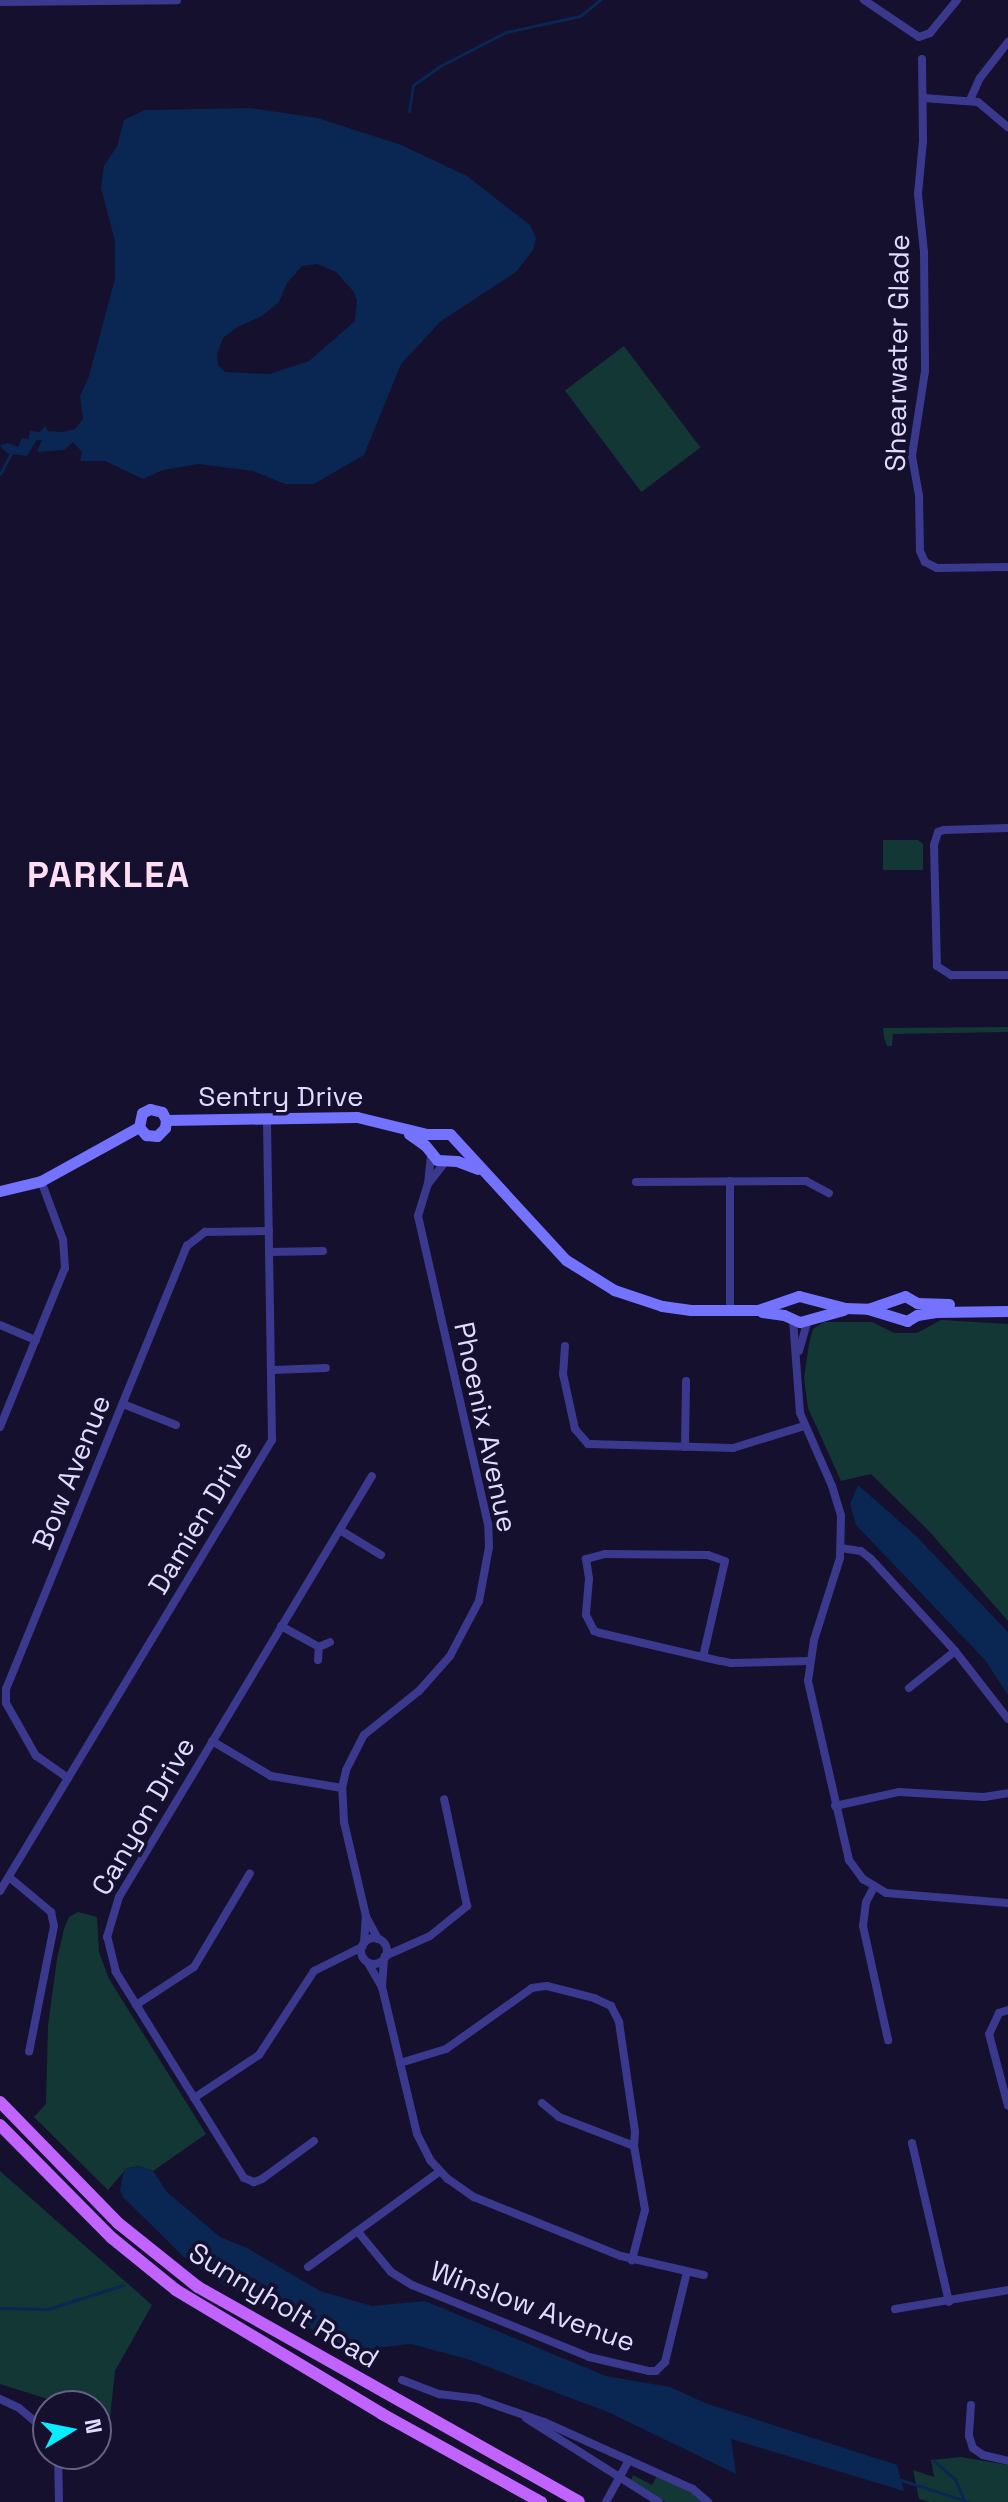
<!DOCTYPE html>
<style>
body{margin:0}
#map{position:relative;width:1008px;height:2502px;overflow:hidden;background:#14102d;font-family:"Space Grotesk",sans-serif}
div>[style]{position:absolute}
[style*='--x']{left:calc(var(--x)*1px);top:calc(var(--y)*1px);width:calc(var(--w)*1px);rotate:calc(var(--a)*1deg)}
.green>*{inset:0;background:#133735;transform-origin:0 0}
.water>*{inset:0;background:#0a2652}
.stream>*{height:3px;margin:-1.5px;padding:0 1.5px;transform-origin:1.5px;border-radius:1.5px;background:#0a2652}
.street>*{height:8px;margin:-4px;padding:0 4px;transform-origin:4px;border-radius:4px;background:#3b398e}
.street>.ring{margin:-4px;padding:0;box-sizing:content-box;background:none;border:8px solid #3b398e;border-radius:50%}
.secondary>*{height:11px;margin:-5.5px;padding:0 5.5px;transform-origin:5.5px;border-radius:5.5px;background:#7473ff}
.primary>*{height:12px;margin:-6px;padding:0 6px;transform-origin:6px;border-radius:6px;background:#c163ff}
span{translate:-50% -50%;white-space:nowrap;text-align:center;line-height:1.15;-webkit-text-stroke:7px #14102d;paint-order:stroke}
.street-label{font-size:28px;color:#dfdcff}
.district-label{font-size:36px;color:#ffdef4;font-weight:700;letter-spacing:2px}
.north{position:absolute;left:32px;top:2390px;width:80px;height:80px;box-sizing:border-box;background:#14102d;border:2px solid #656281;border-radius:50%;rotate:80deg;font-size:22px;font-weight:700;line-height:32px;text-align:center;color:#dfdcff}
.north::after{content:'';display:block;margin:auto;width:28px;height:36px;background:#08ecff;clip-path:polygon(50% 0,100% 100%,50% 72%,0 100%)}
</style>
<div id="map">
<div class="green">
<div style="left:624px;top:346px;width:127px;height:74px;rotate:53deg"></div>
<div style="clip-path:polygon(883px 840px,918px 840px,923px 844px,923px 870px,883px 870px)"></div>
<div style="clip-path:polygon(1008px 1027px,1008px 1032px,893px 1034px,892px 1046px,887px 1046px,884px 1037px,883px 1028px)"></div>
<div style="clip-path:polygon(941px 1320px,1008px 1324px,1008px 1621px,928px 1530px,871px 1474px,841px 1481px,808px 1408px,804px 1378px,809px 1344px,813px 1329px,824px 1322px,872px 1322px,894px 1333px,917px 1333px)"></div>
<div style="clip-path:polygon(78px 1912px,97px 1917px,99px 1952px,109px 1979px,206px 2134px,153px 2171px,139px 2166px,127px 2168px,108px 2190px,34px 2117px,46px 2104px,48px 2026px,57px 1959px,64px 1929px,69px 1917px)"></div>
<div style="clip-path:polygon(0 2171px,152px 2305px,115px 2371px,110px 2418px,96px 2414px,96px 2406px,70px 2406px,0 2384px)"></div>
<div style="clip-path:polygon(961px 2457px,1008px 2465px,1008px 2502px,930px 2502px,919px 2499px,913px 2470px,934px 2477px,931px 2460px)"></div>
<div style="clip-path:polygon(633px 2475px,652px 2485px,657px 2476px,699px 2496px,701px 2502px,665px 2502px,631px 2480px)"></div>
</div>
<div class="water">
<div style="clip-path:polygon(evenodd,251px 108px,318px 118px,401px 145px,467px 176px,530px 225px,536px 238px,533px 250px,516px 272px,441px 321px,401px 364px,364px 455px,314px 484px,285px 484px,253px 471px,198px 464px,163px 470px,143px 479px,105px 461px,80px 461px,82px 452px,73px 442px,64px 450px,39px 452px,37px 451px,42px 440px,37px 440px,27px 456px,7px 453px,0 446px,7px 443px,18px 447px,22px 438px,29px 439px,30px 431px,40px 432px,45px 426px,48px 431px,63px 432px,75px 429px,83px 419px,80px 396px,89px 376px,115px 279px,115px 241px,101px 188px,104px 166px,117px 146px,124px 120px,145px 110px,251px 108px,317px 264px,336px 272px,354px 292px,357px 301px,355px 321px,309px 361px,269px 374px,225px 372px,218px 365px,217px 354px,223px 338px,236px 328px,262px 316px,279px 302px,287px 283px,302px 266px,317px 264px)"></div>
<div style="clip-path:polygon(858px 1485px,915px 1535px,1008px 1632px,1008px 1695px,985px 1660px,856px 1525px,850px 1504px)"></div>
<div style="clip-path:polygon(139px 2166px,153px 2171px,167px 2192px,220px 2237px,247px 2248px,320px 2291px,372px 2306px,425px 2301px,606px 2376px,670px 2387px,705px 2403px,897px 2465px,904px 2491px,731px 2439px,736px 2474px,608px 2412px,467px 2359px,411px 2344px,376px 2348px,361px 2354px,225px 2286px,185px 2258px,123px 2197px,120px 2190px,123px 2175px,126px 2169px)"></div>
</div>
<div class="stream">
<div style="--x:409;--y:111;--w:26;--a:-81"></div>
<div style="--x:413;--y:85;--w:35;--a:-35"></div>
<div style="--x:442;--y:65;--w:72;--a:-27.3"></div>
<div style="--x:506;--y:32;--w:76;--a:-12.2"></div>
<div style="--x:580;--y:16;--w:26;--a:-39"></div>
<div style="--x:0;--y:474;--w:24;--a:-62"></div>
<div style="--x:0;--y:2308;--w:48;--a:1.2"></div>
<div style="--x:48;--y:2309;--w:79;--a:-17.7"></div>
<div style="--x:323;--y:2342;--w:12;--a:-24"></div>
<div style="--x:934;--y:2461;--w:28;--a:41"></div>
<div style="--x:955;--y:2479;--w:21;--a:67"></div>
<div style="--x:901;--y:2480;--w:71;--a:17.9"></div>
</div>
<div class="street">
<div style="--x:864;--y:0;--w:66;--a:33.9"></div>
<div style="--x:919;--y:37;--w:12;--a:-20"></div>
<div style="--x:930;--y:33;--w:43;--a:-50.7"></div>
<div style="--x:0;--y:2;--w:177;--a:-0.6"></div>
<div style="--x:922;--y:59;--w:82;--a:89.3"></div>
<div style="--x:923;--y:141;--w:53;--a:95.4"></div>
<div style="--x:918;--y:194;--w:58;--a:84.1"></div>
<div style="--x:924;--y:252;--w:119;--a:89.5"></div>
<div style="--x:925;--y:371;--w:86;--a:98.7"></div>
<div style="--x:912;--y:456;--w:40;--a:80"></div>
<div style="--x:919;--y:495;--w:56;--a:89"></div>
<div style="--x:920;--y:551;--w:12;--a:66"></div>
<div style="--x:925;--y:562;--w:13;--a:27"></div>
<div style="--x:937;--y:568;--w:71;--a:-0.8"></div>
<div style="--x:923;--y:98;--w:55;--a:4.2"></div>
<div style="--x:978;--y:102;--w:39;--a:40"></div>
<div style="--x:970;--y:100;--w:24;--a:-66"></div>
<div style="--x:980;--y:78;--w:46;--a:-52.1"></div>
<div style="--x:1008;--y:828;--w:64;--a:178.2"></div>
<div style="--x:944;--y:830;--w:6;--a:162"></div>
<div style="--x:938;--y:832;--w:14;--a:107"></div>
<div style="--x:934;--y:845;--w:121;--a:88.6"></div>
<div style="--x:937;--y:966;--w:17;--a:33"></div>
<div style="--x:951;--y:975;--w:57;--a:0"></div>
<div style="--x:730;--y:1181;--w:129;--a:90"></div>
<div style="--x:636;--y:1182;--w:170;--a:-0.3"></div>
<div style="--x:806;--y:1181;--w:26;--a:28"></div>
<div style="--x:428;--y:1184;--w:30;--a:-84"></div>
<div style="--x:270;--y:1252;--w:53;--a:-1.1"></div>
<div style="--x:793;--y:1320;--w:93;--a:85.7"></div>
<div style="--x:800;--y:1413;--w:80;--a:66.3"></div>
<div style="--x:832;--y:1486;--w:31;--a:73"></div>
<div style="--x:841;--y:1516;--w:42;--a:91.4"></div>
<div style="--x:840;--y:1558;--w:86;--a:107.6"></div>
<div style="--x:814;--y:1640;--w:41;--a:98.3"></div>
<div style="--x:808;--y:1681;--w:184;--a:77.1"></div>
<div style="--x:849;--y:1860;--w:24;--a:54"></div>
<div style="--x:863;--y:1879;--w:27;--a:31"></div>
<div style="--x:886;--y:1893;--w:122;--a:4.7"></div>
<div style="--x:0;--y:1325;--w:39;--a:23"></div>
<div style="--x:565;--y:1346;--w:28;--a:94"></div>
<div style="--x:563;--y:1374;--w:56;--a:77.7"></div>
<div style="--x:575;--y:1429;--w:20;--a:49"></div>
<div style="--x:588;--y:1444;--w:145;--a:1.6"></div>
<div style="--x:733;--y:1448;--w:74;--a:-17.2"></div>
<div style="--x:799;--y:1351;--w:32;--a:-74"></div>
<div style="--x:273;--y:1370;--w:53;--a:-2.2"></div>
<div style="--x:123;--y:1404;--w:57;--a:21.6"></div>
<div style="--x:0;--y:1427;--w:172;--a:-67.8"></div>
<div style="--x:65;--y:1268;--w:28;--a:-94"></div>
<div style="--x:63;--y:1240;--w:63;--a:-110.4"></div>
<div style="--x:685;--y:1447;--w:66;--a:-89.1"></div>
<div style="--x:340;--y:1530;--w:48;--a:31.4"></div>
<div style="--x:841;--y:1548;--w:20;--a:9"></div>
<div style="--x:861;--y:1551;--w:13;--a:39"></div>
<div style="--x:871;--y:1559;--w:125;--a:47.6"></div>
<div style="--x:955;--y:1651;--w:86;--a:52.1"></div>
<div style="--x:281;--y:1626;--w:43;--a:28.9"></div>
<div style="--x:703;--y:1657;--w:98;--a:-77.1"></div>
<div style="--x:725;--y:1561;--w:18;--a:-161"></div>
<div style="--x:708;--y:1555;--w:103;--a:-179.4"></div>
<div style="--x:605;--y:1554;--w:20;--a:165"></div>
<div style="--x:586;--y:1559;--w:20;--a:81"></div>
<div style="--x:589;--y:1579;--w:36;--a:95"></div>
<div style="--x:586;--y:1615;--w:18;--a:63"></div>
<div style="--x:594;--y:1631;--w:6;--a:18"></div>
<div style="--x:600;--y:1633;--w:106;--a:13.1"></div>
<div style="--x:703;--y:1657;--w:18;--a:13"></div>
<div style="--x:721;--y:1661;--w:10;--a:11"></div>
<div style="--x:731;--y:1663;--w:78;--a:-1.5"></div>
<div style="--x:318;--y:1660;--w:13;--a:-86"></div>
<div style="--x:319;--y:1647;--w:12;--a:-24"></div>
<div style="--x:909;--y:1688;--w:59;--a:-38.8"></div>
<div style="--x:212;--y:1741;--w:69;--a:30.7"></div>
<div style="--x:271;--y:1776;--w:72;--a:9.6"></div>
<div style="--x:68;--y:1778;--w:39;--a:-145"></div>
<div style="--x:36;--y:1756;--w:61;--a:-119.5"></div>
<div style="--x:6;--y:1703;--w:14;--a:-90"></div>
<div style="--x:6;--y:1689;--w:479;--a:-67.8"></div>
<div style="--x:187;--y:1246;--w:23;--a:-38"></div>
<div style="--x:205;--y:1232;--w:64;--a:-0.9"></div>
<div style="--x:835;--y:1806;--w:66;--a:-12.3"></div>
<div style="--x:899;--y:1792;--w:85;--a:3.4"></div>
<div style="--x:984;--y:1797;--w:24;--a:-9"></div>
<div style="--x:9;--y:1877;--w:55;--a:39.8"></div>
<div style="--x:51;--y:1912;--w:14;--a:78"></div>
<div style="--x:54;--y:1926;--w:128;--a:101.2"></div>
<div style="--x:874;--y:1887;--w:17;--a:118"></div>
<div style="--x:866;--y:1902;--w:24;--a:97"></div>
<div style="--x:863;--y:1926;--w:117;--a:77.6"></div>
<div style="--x:0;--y:1891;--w:527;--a:-58.91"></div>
<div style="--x:272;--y:1440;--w:321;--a:-90.9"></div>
<div class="ring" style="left:361px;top:1938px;width:18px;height:18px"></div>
<div style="--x:378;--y:1939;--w:26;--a:-118"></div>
<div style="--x:366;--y:1916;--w:97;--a:-103.2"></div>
<div style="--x:344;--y:1822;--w:34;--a:-93"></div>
<div style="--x:342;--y:1788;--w:18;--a:-77"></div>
<div style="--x:346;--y:1770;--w:39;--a:-63"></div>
<div style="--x:364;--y:1735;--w:70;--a:-38.7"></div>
<div style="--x:419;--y:1691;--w:47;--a:-48.5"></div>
<div style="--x:450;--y:1656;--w:62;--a:-62.2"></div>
<div style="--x:479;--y:1601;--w:55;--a:-79.5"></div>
<div style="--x:489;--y:1547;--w:23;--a:-92"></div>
<div style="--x:488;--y:1524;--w:316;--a:-102.8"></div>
<div style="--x:418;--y:1216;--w:34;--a:-73"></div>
<div style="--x:428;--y:1184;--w:29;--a:-52"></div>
<div style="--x:364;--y:1943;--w:27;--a:-86"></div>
<div style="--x:385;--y:1956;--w:49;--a:-24"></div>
<div style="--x:430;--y:1936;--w:48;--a:-39"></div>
<div style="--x:467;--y:1906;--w:109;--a:-102.1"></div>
<div style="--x:368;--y:1963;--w:28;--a:60"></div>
<div style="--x:382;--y:1987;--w:151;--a:76.6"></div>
<div style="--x:417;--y:2134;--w:29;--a:63"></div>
<div style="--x:430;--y:2160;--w:26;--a:47"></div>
<div style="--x:448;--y:2179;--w:32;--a:35"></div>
<div style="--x:474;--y:2197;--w:158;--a:21.9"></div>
<div style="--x:621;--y:2256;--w:85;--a:12.9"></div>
<div style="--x:382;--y:1987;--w:28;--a:-86"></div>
<div style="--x:136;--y:2005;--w:69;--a:-33.2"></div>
<div style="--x:194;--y:1967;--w:109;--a:-59.2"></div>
<div style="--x:1008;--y:2010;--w:9;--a:162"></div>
<div style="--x:999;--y:2013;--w:23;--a:115"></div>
<div style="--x:989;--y:2034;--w:74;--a:75.2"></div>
<div style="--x:400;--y:2063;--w:48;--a:-16.9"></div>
<div style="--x:446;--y:2049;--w:105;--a:-35.3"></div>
<div style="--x:532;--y:1988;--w:15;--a:-8"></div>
<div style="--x:547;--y:1986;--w:49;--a:14.3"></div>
<div style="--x:594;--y:1998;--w:19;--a:25"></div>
<div style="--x:611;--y:2006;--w:18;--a:63"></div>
<div style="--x:619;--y:2022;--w:111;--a:81.7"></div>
<div style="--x:635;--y:2132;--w:14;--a:94"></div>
<div style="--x:194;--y:2098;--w:78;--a:-33.5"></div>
<div style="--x:259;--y:2055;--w:100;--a:-56.8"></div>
<div style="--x:314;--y:1971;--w:54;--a:-26.6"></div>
<div style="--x:542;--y:2103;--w:22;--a:39"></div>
<div style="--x:559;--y:2117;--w:80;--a:21.1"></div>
<div style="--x:634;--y:2146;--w:65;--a:80.2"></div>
<div style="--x:645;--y:2210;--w:52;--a:104.6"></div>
<div style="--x:314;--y:2141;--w:64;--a:143.8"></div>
<div style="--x:262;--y:2179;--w:9;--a:159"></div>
<div style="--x:254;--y:2182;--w:11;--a:-158"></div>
<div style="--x:244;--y:2178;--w:243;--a:-121.9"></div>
<div style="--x:116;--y:1972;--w:36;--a:-104"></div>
<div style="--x:107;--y:1937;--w:42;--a:-73.3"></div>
<div style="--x:119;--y:1897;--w:491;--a:-59"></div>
<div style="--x:912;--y:2143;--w:163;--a:76.9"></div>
<div style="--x:359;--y:2233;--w:50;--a:50.6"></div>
<div style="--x:391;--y:2272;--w:25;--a:32"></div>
<div style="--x:412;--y:2285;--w:191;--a:22.1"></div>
<div style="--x:589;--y:2357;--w:62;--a:13.1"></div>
<div style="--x:649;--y:2371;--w:7;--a:0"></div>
<div style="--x:656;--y:2371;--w:13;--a:-45"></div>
<div style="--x:665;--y:2362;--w:93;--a:-76.3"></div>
<div style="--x:308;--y:2267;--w:163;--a:-36"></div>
<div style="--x:895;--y:2309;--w:115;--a:-9.5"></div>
<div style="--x:402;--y:2380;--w:40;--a:21"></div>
<div style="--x:439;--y:2394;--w:39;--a:7"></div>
<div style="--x:478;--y:2399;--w:70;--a:19.2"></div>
<div style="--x:544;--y:2422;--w:163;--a:24.2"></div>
<div style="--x:693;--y:2489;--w:20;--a:41"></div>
<div style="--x:0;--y:2399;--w:21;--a:25"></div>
<div style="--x:19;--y:2408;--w:38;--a:40"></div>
<div style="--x:971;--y:2405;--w:31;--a:94"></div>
<div style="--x:969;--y:2436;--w:13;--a:72"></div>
<div style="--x:973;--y:2448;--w:12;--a:35"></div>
<div style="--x:983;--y:2455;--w:26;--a:13"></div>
<div style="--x:526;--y:2418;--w:157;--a:32.3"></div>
<div style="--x:58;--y:2454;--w:48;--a:88.8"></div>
<div style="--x:606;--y:2502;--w:48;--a:-61.3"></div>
</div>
<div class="secondary">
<div style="--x:166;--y:1120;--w:191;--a:-0.9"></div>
<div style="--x:357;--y:1117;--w:71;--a:13.8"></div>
<div style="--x:426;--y:1134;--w:24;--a:0"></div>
<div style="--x:450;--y:1134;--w:171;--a:47.4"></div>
<div style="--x:566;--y:1260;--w:57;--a:32"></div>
<div style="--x:614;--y:1290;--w:51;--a:18.4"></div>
<div style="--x:662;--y:1306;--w:29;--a:8"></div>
<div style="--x:691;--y:1310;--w:67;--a:0"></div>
<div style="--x:758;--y:1310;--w:43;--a:-18.9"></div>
<div style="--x:799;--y:1296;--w:48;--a:14.6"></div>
<div style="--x:845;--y:1308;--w:23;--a:2"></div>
<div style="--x:868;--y:1309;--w:39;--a:-19"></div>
<div style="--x:905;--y:1296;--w:14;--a:30"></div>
<div style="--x:139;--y:1127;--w:14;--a:-78"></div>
<div style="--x:142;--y:1113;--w:9;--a:-27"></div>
<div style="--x:150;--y:1109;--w:12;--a:14"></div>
<div style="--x:162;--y:1112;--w:9;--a:63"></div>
<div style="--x:139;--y:1127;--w:11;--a:49"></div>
<div style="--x:146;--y:1135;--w:11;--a:5"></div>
<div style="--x:157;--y:1136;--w:11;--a:-45"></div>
<div style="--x:165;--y:1128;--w:8;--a:-83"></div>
<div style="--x:409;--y:1134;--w:19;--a:35"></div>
<div style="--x:425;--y:1145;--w:19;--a:51"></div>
<div style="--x:437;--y:1160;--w:20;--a:3"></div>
<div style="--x:457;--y:1161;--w:22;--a:21"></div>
<div style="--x:0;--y:1191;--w:42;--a:-13.7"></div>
<div style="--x:41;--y:1181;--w:112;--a:-28.9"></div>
<div style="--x:917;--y:1303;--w:32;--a:2"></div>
<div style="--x:868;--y:1309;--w:41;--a:17.1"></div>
<div style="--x:907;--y:1321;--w:12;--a:-31"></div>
<div style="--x:917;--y:1315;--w:19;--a:-9"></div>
<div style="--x:936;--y:1312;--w:72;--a:-0.8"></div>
<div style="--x:762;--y:1312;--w:22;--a:8"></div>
<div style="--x:784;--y:1315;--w:17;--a:24"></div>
<div style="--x:800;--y:1322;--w:45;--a:-15.6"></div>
</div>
<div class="primary">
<div style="--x:0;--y:2102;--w:169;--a:45.7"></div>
<div style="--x:118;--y:2223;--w:102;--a:38.7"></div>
<div style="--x:198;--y:2287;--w:437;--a:29.4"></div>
<div style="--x:0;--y:2125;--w:159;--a:45.3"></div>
<div style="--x:112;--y:2238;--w:82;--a:39.1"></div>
<div style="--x:176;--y:2290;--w:240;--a:31"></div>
<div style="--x:382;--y:2414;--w:182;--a:29"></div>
</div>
<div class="street-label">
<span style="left:897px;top:353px;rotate:-89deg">Shearwater Glade</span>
<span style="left:281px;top:1096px">Sentry Drive</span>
<span style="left:486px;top:1427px;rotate:78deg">Phoenix Avenue</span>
<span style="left:71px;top:1472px;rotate:-68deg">Bow Avenue</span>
<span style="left:200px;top:1517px;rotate:-59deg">Damien Drive</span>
<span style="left:143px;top:1816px;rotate:-60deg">Canyon Drive</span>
<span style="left:284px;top:2305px;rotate:31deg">Sunnyholt Road</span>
<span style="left:533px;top:2306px;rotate:20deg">Winslow Avenue</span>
</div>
<div class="district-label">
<span style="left:109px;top:876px">PARKLEA</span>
</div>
<div class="north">N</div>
</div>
